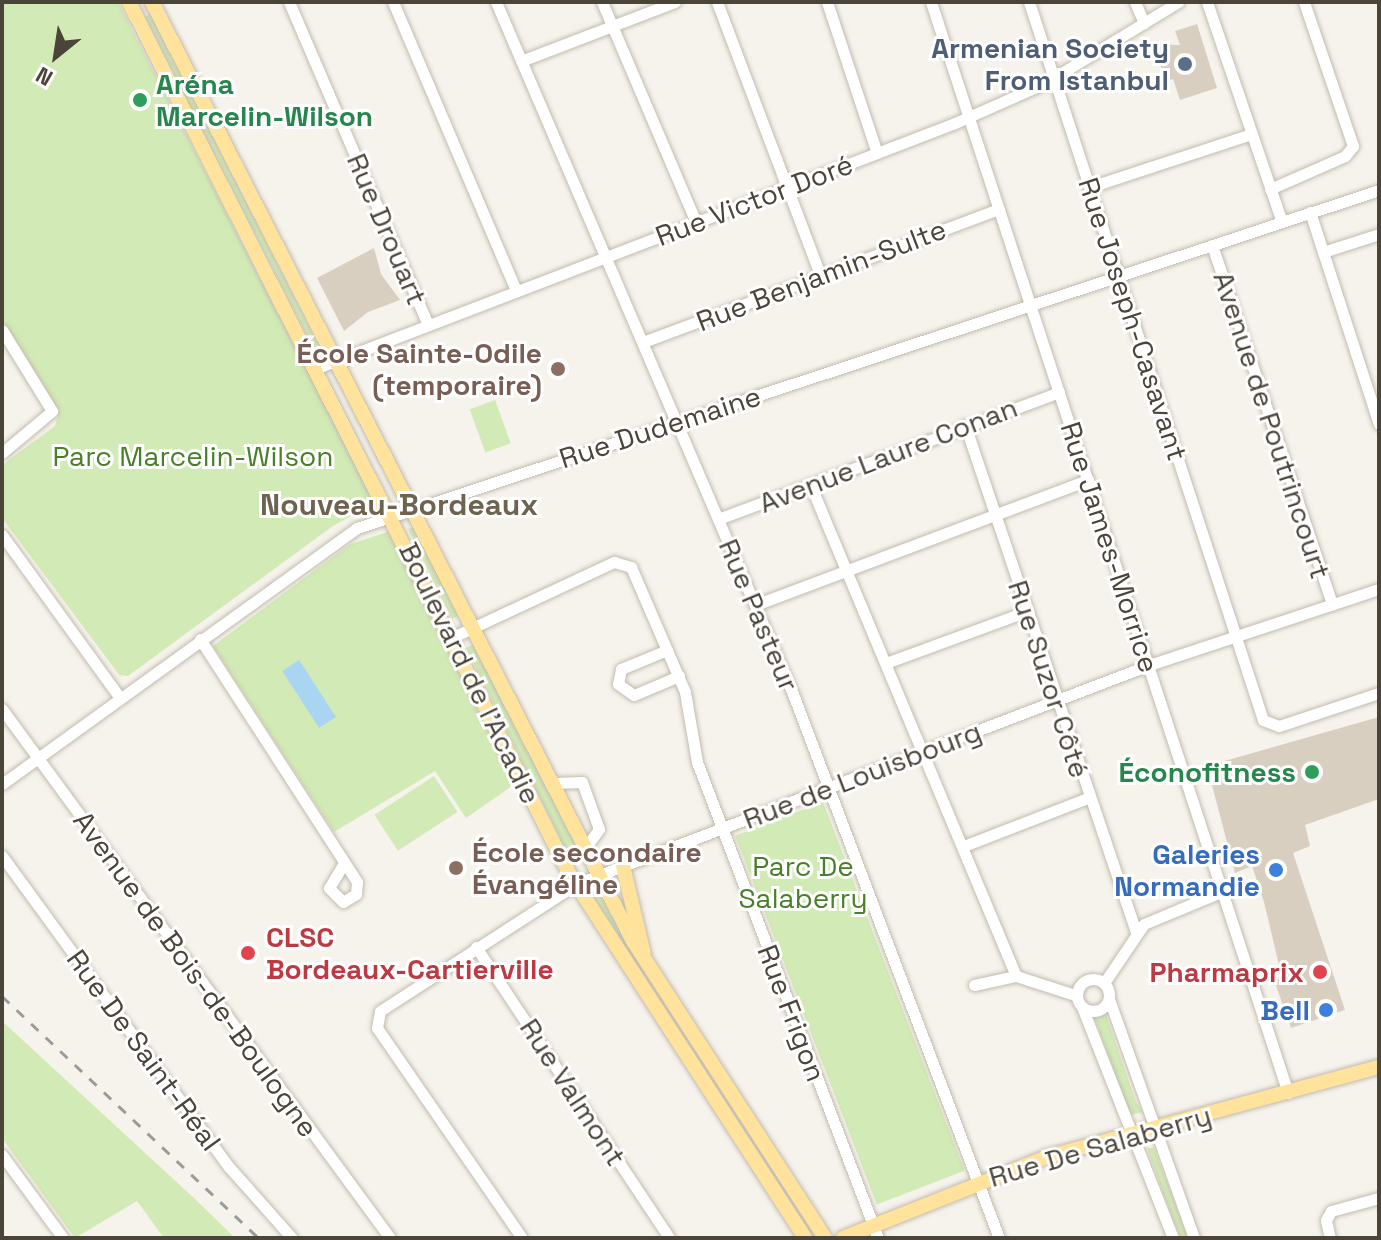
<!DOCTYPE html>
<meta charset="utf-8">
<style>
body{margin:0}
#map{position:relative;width:1381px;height:1240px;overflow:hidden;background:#f6f3ec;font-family:"Space Grotesk",sans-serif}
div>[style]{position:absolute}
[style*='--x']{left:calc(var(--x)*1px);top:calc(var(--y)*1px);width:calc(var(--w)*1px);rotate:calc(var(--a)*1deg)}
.green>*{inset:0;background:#d2eab5;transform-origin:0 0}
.water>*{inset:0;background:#a9d4f2;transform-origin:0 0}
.building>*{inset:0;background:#d8cfc1}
.roads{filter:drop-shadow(0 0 2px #c2bbae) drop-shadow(0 0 2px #c2bbae)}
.minor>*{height:11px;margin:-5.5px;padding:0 5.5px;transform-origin:5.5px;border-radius:5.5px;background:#fff}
.minor>.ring{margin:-5.5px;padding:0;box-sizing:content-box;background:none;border:11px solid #fff;border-radius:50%}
.major>*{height:14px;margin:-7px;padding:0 7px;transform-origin:7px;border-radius:7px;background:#ffe39c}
.rail>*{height:3px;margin-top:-1.5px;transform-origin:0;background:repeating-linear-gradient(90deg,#9a9a9a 0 10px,transparent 0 20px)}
.dots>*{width:22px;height:22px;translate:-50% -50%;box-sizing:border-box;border:4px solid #fff;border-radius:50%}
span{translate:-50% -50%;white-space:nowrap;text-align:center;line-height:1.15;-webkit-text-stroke:6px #fff;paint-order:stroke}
.service-label{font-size:28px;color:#4e5e75;font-weight:700}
.right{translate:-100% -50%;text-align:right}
.leisure-label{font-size:28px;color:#27864d;font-weight:700}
.left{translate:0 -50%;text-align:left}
.street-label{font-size:28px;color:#4b4439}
.education-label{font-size:28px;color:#785e54;font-weight:700}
.park-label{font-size:28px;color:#4a7f2a}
.shop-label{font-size:28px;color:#366cbe;font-weight:700}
.health-label{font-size:28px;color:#be3a42;font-weight:700}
.neighbourhood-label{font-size:30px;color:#6e6250;font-weight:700}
.frame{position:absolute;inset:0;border:4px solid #4b4439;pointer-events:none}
.north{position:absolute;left:16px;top:16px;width:80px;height:80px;-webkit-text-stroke:6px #fff;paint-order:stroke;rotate:210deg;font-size:22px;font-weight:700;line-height:32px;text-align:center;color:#4b4439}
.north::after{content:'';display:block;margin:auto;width:28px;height:36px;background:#4b4439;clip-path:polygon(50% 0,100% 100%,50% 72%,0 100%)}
</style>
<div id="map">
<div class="green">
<div style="clip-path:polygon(2px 2px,118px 2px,375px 503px,333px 526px,128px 676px,120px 675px,123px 680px,2px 518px,2px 465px,55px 426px,59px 411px,2px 320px)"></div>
<div style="left:150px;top:14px;width:373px;height:6px;rotate:63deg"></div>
<div style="left:495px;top:400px;width:46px;height:27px;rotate:70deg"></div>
<div style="clip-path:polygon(413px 527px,458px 616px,452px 619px,408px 529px)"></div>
<div style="clip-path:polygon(388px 532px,515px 784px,466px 818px,435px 771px,334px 832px,213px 646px,350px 544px)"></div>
<div style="clip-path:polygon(473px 645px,584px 861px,574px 866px,466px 648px)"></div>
<div style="left:434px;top:776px;width:43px;height:71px;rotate:57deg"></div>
<div style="left:823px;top:802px;width:395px;height:94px;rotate:69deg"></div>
<div style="clip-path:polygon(599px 891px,654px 992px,805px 1226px,590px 895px)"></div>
<div style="clip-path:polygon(1105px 1012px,1136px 1102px,1143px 1112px,1130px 1115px,1094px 1016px)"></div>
<div style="clip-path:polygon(2px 1021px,195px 1199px,235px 1238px,164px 1238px,137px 1201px,75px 1238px,2px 1138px)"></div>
<div style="clip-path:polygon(1147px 1148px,1154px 1148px,1188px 1238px,1180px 1238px)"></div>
</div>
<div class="water">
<div style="left:299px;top:660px;width:68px;height:20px;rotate:57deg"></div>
</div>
<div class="building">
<div style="clip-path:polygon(1197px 24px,1217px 88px,1180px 100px,1173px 79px,1166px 81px,1153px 44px,1180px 45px,1175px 31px)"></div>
<div style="clip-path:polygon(374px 248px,381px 274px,400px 300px,368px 312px,344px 331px,317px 278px)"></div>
<div style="clip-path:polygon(1379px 717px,1379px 799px,1305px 825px,1310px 846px,1293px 853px,1345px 1010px,1291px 1028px,1274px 980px,1282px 978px,1264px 902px,1252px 866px,1235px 873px,1207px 766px)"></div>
</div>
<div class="roads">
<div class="minor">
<div style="--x:289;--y:2;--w:352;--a:66.7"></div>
<div style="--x:393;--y:2;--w:313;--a:66.9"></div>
<div style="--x:496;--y:2;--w:753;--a:66.77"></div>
<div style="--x:793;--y:694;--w:582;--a:69.26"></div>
<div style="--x:602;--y:2;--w:239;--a:66.9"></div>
<div style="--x:717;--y:2;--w:292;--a:69.3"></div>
<div style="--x:827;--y:2;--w:159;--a:71.7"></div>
<div style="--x:931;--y:2;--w:1148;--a:71.88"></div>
<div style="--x:1029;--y:2;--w:755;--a:71.95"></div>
<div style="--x:1263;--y:720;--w:17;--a:21"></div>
<div style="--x:1279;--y:726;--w:105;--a:-18.3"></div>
<div style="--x:1135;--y:2;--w:23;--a:67"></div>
<div style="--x:1207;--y:2;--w:232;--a:71.2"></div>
<div style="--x:521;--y:61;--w:165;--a:-21"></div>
<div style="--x:1090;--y:187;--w:169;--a:-18.2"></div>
<div style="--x:1270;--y:189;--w:82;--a:-23.7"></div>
<div style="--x:1345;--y:156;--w:13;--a:-51"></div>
<div style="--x:1353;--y:146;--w:152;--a:-108.8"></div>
<div style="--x:1310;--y:212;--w:223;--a:72"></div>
<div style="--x:1212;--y:245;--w:379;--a:71.5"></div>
<div style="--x:1323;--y:252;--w:59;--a:-17.8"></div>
<div style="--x:2;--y:330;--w:95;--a:58.3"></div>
<div style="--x:52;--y:411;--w:65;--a:140"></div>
<div style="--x:643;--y:342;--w:380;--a:-20.5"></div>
<div style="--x:317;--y:368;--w:683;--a:-21.01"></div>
<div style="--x:955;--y:123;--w:98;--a:-24"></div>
<div style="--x:1045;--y:83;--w:156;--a:-31.3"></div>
<div style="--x:965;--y:425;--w:535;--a:71.36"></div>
<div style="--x:810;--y:484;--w:533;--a:67.28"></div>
<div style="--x:718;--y:519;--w:364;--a:-20.4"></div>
<div style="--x:2;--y:535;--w:201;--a:54.1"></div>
<div style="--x:755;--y:605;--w:356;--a:-20.6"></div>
<div style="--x:453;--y:637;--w:178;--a:-25"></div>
<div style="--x:614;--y:562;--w:18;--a:16"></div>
<div style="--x:631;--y:567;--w:136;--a:66.6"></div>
<div style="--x:685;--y:692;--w:71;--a:80.3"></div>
<div style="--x:697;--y:762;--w:509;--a:69.18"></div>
<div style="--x:200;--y:639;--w:289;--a:57.1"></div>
<div style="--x:357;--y:882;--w:12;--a:95"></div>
<div style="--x:356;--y:894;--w:15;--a:148"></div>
<div style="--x:343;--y:902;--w:20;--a:-135"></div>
<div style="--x:329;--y:888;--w:29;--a:-59"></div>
<div style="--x:667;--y:650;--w:50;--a:157.6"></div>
<div style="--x:621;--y:669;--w:15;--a:101"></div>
<div style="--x:618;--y:684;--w:19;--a:35"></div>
<div style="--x:634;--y:695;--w:49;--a:-22.9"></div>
<div style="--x:886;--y:663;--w:150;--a:-20.2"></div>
<div style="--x:2;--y:709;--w:656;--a:53.74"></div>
<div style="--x:553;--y:783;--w:29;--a:-2"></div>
<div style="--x:582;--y:782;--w:50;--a:70.1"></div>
<div style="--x:599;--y:829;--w:22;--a:126"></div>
<div style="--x:2;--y:784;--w:438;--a:-35.8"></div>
<div style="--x:357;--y:528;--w:1076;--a:-18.3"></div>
<div style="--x:964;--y:846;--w:133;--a:-21.2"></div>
<div style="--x:2;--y:856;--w:385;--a:53.9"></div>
<div style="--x:229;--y:1167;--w:95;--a:48.4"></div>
<div style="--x:476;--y:947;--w:349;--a:56.4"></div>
<div class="ring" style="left:1077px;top:979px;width:21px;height:21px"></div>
<div style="--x:1104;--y:983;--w:71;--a:-55.9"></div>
<div style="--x:1144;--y:924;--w:86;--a:-22.7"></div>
<div style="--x:974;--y:985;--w:43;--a:-12.1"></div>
<div style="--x:1016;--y:976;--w:62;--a:17.9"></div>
<div style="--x:1109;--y:999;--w:254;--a:70.4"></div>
<div style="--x:1082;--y:1007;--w:248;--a:68.5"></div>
<div style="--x:2;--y:1155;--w:103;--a:53.7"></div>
<div style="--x:522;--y:1238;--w:255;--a:-124.6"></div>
<div style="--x:377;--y:1028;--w:17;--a:-80"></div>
<div style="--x:380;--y:1011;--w:234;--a:-32.9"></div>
<div style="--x:576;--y:884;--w:613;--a:-20.92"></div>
<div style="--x:1149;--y:665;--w:242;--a:-18.3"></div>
<div style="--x:1330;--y:1238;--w:18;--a:-103"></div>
<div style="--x:1326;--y:1220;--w:10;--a:-61"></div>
<div style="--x:1331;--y:1211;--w:50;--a:-15.2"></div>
</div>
<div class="major">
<div style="--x:129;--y:2;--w:976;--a:63.2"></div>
<div style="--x:569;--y:873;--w:435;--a:57.1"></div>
<div style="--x:152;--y:2;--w:1055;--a:62.88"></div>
<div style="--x:633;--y:941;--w:354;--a:57.1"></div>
<div style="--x:623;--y:866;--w:90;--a:76.6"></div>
<div style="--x:843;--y:1238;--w:219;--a:-21.7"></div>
<div style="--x:1047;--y:1157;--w:344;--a:-15.2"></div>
</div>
</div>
<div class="rail">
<div style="--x:2;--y:996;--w:353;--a:43.3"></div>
</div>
<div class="dots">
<div style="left:1185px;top:64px;background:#5c6f8a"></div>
<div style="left:140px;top:100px;background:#2e9e5b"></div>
<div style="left:558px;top:369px;background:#8d6e63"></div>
<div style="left:1312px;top:772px;background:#2e9e5b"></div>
<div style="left:456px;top:868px;background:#8d6e63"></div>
<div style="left:1276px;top:870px;background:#3f7fe0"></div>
<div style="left:248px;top:953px;background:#e0444e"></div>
<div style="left:1320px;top:972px;background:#e0444e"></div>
<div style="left:1326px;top:1010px;background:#3f7fe0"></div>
</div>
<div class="service-label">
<span class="right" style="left:1169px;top:64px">Armenian Society<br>From Istanbul</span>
</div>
<div class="leisure-label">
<span class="left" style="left:156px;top:100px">Aréna<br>Marcelin-Wilson</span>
<span class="right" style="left:1296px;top:772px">Éconofitness</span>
</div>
<div class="street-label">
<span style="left:754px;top:200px;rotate:-21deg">Rue Victor Doré</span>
<span style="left:387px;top:229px;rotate:67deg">Rue Drouart</span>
<span style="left:821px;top:275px;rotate:-21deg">Rue Benjamin-Sulte</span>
<span style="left:1133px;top:319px;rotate:72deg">Rue Joseph-Casavant</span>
<span style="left:1272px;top:425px;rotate:72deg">Avenue de Poutrincourt</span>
<span style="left:660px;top:427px;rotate:-18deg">Rue Dudemaine</span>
<span style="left:888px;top:455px;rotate:-21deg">Avenue Laure Conan</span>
<span style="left:1110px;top:547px;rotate:72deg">Rue James-Morrice</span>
<span style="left:759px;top:615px;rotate:67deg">Rue Pasteur</span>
<span style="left:470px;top:673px;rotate:64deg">Boulevard de l'Acadie</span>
<span style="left:1049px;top:679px;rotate:72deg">Rue Suzor Côté</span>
<span style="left:862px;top:775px;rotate:-21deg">Rue de Louisbourg</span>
<span style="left:196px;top:974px;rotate:54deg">Avenue de Bois-de-Boulogne</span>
<span style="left:792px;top:1013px;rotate:69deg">Rue Frigon</span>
<span style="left:144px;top:1050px;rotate:54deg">Rue De Saint-Réal</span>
<span style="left:573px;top:1092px;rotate:57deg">Rue Valmont</span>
<span style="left:1100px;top:1146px;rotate:-16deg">Rue De Salaberry</span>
</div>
<div class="education-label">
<span class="right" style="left:542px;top:369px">École Sainte-Odile<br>(temporaire)</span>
<span class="left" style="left:472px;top:868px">École secondaire<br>Évangéline</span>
</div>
<div class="park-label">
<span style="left:193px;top:456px">Parc Marcelin-Wilson</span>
<span style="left:803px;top:882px">Parc De<br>Salaberry</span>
</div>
<div class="shop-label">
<span class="right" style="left:1260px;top:870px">Galeries<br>Normandie</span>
<span class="right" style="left:1310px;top:1010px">Bell</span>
</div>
<div class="health-label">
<span class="left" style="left:266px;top:953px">CLSC<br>Bordeaux-Cartierville</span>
<span class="right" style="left:1304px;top:972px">Pharmaprix</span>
</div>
<div class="neighbourhood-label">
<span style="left:399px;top:505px">Nouveau-Bordeaux</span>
</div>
<div class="frame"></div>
<div class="north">N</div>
</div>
